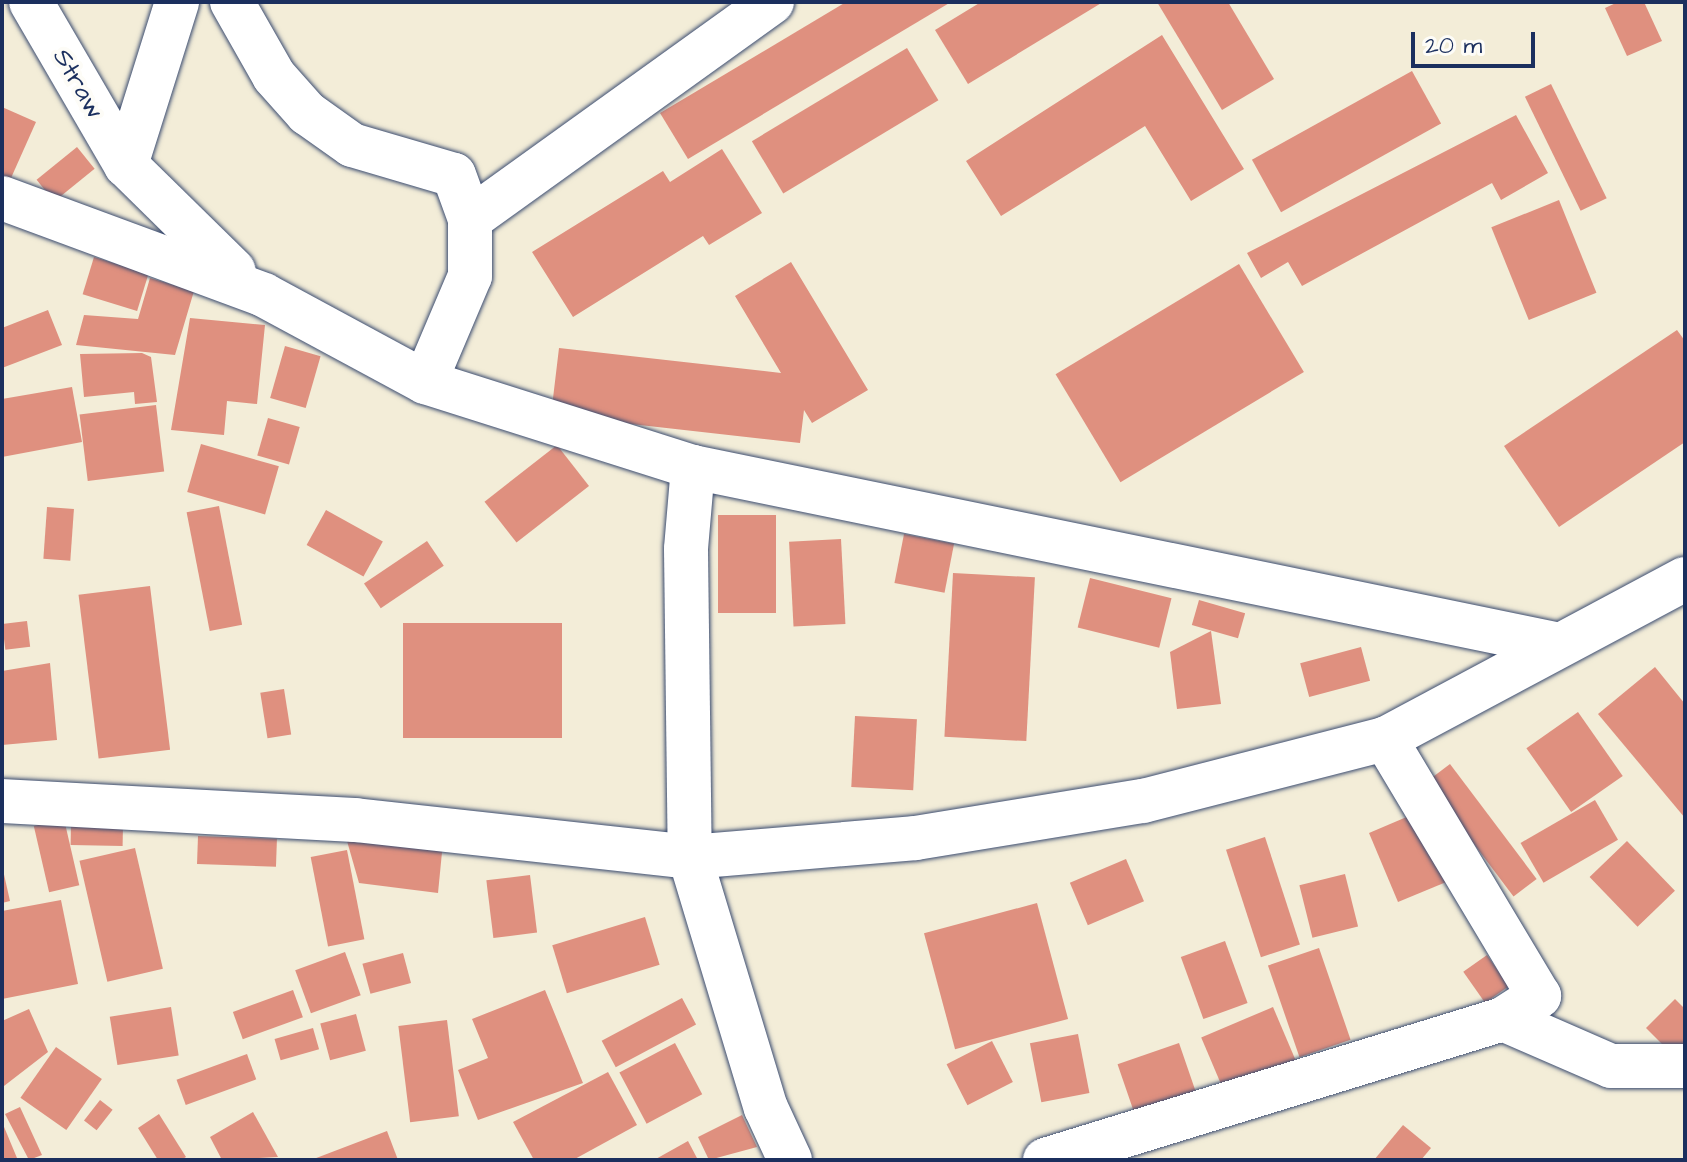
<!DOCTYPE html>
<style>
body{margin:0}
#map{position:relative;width:1687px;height:1162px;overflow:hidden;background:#f3edd8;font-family:"Architects Daughter",sans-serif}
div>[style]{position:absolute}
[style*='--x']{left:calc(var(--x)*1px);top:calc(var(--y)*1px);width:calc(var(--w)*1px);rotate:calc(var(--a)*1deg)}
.building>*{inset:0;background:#df907f;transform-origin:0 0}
.roads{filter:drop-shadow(0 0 2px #3b4c70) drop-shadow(0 0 2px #3b4c70)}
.minor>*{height:44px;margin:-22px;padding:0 22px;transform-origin:22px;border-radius:22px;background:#fff}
span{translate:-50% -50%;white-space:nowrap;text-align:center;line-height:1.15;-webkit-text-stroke:8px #fdfcf7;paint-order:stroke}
.street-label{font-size:26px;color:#1b2f5e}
.frame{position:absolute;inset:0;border:4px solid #1b2f5e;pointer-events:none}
.scale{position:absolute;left:1411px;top:32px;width:124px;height:36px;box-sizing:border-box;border:4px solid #1b2f5e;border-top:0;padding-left:10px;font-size:24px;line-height:28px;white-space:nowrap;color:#1b2f5e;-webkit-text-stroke:6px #fdfcf7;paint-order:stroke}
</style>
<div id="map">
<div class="building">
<div style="clip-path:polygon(846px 2px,951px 2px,688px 159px,660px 113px)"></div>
<div style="clip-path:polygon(981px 2px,1103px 2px,968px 84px,935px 30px)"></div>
<div style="clip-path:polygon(1157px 2px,1228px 2px,1274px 79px,1222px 110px)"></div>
<div style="clip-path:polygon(1618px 2px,1644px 2px,1662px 41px,1627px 56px,1605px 8px)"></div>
<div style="clip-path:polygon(1162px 35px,1244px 169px,1191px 201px,1145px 126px,1001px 216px,966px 161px)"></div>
<div style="left:907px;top:48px;width:61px;height:181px;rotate:59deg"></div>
<div style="left:1412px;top:71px;width:60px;height:183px;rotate:61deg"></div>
<div style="left:1551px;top:84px;width:127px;height:29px;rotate:64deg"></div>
<div style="clip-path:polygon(2px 107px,36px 122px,7px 187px,2px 185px)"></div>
<div style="clip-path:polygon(1516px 115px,1548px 173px,1501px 200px,1492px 183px,1302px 286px,1288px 262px,1261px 278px,1247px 253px)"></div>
<div style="left:77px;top:147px;width:28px;height:52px;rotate:51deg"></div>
<div style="clip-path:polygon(722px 149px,762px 213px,709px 245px,703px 236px,573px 317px,532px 252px,663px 171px,670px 182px)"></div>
<div style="left:1559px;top:200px;width:100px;height:73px;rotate:68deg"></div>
<div style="left:94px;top:257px;width:57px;height:39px;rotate:17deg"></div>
<div style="clip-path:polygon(791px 262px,868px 390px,812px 423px,804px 410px,800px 443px,551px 415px,559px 348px,781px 373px,735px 296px)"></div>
<div style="left:1239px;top:264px;width:126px;height:214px;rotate:59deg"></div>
<div style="clip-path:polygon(150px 278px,194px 291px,175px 355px,76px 345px,84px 315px,138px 319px)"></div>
<div style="clip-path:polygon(48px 310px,62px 345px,2px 368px,2px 328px)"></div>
<div style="clip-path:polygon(190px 318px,265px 325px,257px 404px,227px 401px,224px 435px,171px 430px)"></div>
<div style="clip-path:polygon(1677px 330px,1685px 341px,1685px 442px,1559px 527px,1504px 446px)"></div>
<div style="left:285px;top:346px;width:37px;height:54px;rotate:16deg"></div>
<div style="clip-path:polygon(142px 353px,151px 357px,157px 402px,135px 404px,134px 392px,84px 397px,80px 354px)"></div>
<div style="clip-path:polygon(72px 387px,82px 442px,2px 457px,2px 399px)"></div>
<div style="left:156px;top:405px;width:67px;height:77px;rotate:83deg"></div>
<div style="left:268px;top:418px;width:33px;height:39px;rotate:16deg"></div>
<div style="left:201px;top:444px;width:81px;height:50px;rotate:16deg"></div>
<div style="left:557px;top:445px;width:52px;height:92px;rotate:52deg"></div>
<div style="left:219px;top:506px;width:121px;height:33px;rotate:79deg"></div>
<div style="left:47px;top:507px;width:27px;height:52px;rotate:4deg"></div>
<div style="left:326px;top:510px;width:65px;height:40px;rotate:29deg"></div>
<div style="left:718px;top:515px;width:58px;height:98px"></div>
<div style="left:904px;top:534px;width:51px;height:50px;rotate:11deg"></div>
<div style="left:841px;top:539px;width:85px;height:52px;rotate:87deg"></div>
<div style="left:427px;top:541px;width:30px;height:76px;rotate:56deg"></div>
<div style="left:953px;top:573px;width:82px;height:164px;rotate:3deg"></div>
<div style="left:1090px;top:578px;width:84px;height:51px;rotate:14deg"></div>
<div style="left:150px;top:586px;width:165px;height:72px;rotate:83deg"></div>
<div style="left:1199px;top:600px;width:48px;height:26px;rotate:16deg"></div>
<div style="left:27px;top:621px;width:26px;height:25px;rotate:83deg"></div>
<div style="left:403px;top:623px;width:159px;height:115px"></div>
<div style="clip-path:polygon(1211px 631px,1221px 704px,1177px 709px,1170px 652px)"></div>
<div style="left:1361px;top:647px;width:35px;height:63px;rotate:75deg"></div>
<div style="clip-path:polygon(50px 663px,57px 740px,2px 745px,2px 671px)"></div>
<div style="clip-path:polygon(1655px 667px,1685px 704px,1685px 818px,1598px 714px)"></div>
<div style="left:284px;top:689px;width:46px;height:24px;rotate:81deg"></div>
<div style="left:1578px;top:712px;width:78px;height:63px;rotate:55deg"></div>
<div style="left:855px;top:716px;width:62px;height:71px;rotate:3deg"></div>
<div style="left:1450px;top:764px;width:144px;height:29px;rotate:53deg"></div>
<div style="left:1595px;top:800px;width:46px;height:86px;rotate:60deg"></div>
<div style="clip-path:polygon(1416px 813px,1468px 873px,1398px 902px,1369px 833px)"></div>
<div style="left:64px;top:819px;width:68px;height:31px;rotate:77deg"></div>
<div style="left:71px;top:823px;width:52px;height:22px;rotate:1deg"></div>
<div style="clip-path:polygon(345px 834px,443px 842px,438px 893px,359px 883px)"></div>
<div style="left:198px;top:836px;width:79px;height:28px;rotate:2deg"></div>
<div style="left:1265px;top:837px;width:113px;height:41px;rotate:72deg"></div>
<div style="left:1627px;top:841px;width:69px;height:52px;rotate:46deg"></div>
<div style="left:135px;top:848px;width:124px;height:57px;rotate:77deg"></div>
<div style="left:347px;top:850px;width:91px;height:37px;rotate:79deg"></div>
<div style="left:1126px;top:859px;width:46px;height:61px;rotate:67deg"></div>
<div style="clip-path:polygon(3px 870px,10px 901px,2px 903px,2px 871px)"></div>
<div style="left:1345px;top:874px;width:54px;height:47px;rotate:76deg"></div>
<div style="left:530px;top:875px;width:58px;height:44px;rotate:83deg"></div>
<div style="clip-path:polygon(61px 900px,78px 984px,2px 999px,2px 911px)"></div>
<div style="left:1037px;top:903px;width:120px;height:117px;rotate:75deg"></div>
<div style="left:645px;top:917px;width:50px;height:97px;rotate:73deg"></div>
<div style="left:1225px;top:941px;width:66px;height:47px;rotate:70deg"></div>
<div style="left:1319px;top:948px;width:97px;height:54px;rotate:71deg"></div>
<div style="left:345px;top:952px;width:46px;height:53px;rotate:70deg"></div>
<div style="left:403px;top:953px;width:31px;height:42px;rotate:75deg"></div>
<div style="left:1487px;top:955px;width:38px;height:29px;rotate:55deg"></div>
<div style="left:293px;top:990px;width:29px;height:64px;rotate:70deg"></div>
<div style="clip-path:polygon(545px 990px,583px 1083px,478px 1120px,458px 1070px,488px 1058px,472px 1019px)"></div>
<div style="left:682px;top:998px;width:30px;height:91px;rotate:62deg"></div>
<div style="clip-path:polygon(1675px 999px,1685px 1009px,1685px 1042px,1672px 1054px,1646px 1028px)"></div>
<div style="left:171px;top:1007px;width:49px;height:62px;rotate:81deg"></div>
<div style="left:1273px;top:1007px;width:59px;height:78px;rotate:67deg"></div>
<div style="clip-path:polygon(29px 1009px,48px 1052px,4px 1086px,2px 1021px)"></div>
<div style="left:356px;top:1014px;width:38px;height:37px;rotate:75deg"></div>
<div style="left:447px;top:1020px;width:97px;height:49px;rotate:83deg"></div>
<div style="left:313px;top:1028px;width:22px;height:40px;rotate:74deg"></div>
<div style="left:1078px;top:1034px;width:60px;height:49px;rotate:79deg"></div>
<div style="left:992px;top:1041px;width:46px;height:51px;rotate:63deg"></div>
<div style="left:675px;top:1043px;width:58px;height:63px;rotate:62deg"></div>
<div style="left:1179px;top:1043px;width:69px;height:65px;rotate:71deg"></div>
<div style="left:56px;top:1047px;width:56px;height:62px;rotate:35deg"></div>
<div style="left:247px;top:1054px;width:27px;height:75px;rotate:70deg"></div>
<div style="clip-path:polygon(608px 1072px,637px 1125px,573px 1160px,534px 1160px,513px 1122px)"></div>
<div style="left:100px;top:1100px;width:16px;height:26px;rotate:38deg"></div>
<div style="clip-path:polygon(20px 1107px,42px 1155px,29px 1160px,5px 1114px)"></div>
<div style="clip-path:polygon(253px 1112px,278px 1157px,222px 1160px,210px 1137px)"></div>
<div style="clip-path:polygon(159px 1114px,186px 1157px,181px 1160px,158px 1160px,138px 1128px)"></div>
<div style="clip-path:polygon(742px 1115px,757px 1147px,709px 1160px,698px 1137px)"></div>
<div style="clip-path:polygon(2px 1122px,17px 1158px,13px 1160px,2px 1160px)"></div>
<div style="clip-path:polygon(1403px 1125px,1431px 1148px,1421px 1160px,1374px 1160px)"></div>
<div style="clip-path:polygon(387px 1131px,398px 1160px,311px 1160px)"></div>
<div style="clip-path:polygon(688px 1141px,698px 1160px,654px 1160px)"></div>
</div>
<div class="roads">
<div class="minor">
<div style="--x:31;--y:2;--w:189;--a:59.8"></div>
<div style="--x:126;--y:165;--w:151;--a:44.5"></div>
<div style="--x:232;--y:2;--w:85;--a:60.4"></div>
<div style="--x:274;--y:76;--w:50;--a:48.3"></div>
<div style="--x:307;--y:113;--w:55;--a:35.4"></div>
<div style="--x:352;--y:145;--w:106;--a:16.4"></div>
<div style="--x:454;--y:175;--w:47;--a:70"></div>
<div style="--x:470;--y:219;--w:57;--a:90"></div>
<div style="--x:470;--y:276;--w:115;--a:113"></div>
<div style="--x:126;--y:165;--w:171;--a:-72.6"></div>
<div style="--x:2;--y:198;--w:279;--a:20.3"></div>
<div style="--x:264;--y:295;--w:183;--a:28.4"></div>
<div style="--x:425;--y:382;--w:281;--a:17.6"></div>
<div style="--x:693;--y:467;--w:885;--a:11.6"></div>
<div style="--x:470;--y:219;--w:372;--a:-35.7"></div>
<div style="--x:693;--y:467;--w:82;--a:94.9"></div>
<div style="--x:686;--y:549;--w:308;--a:89.3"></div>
<div style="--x:690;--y:857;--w:262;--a:73.2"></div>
<div style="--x:766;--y:1108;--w:57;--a:65.2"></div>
<div style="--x:2;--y:801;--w:354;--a:3.1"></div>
<div style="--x:355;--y:820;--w:337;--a:6.3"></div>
<div style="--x:690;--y:857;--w:227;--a:-4.8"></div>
<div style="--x:916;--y:838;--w:230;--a:-9.3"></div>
<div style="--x:1143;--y:801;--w:250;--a:-14.4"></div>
<div style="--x:1385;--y:739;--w:340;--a:-28.1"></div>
<div style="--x:1503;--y:1019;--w:118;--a:23.5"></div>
<div style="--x:1611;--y:1066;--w:74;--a:0"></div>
<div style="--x:1045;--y:1160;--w:479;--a:-17.1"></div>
<div style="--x:1503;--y:1019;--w:43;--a:-32.6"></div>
<div style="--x:1539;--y:996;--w:300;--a:-120.9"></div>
</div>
</div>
<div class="street-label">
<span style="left:78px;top:84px;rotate:60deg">Straw</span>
</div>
<div class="frame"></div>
<div class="scale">20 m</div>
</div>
